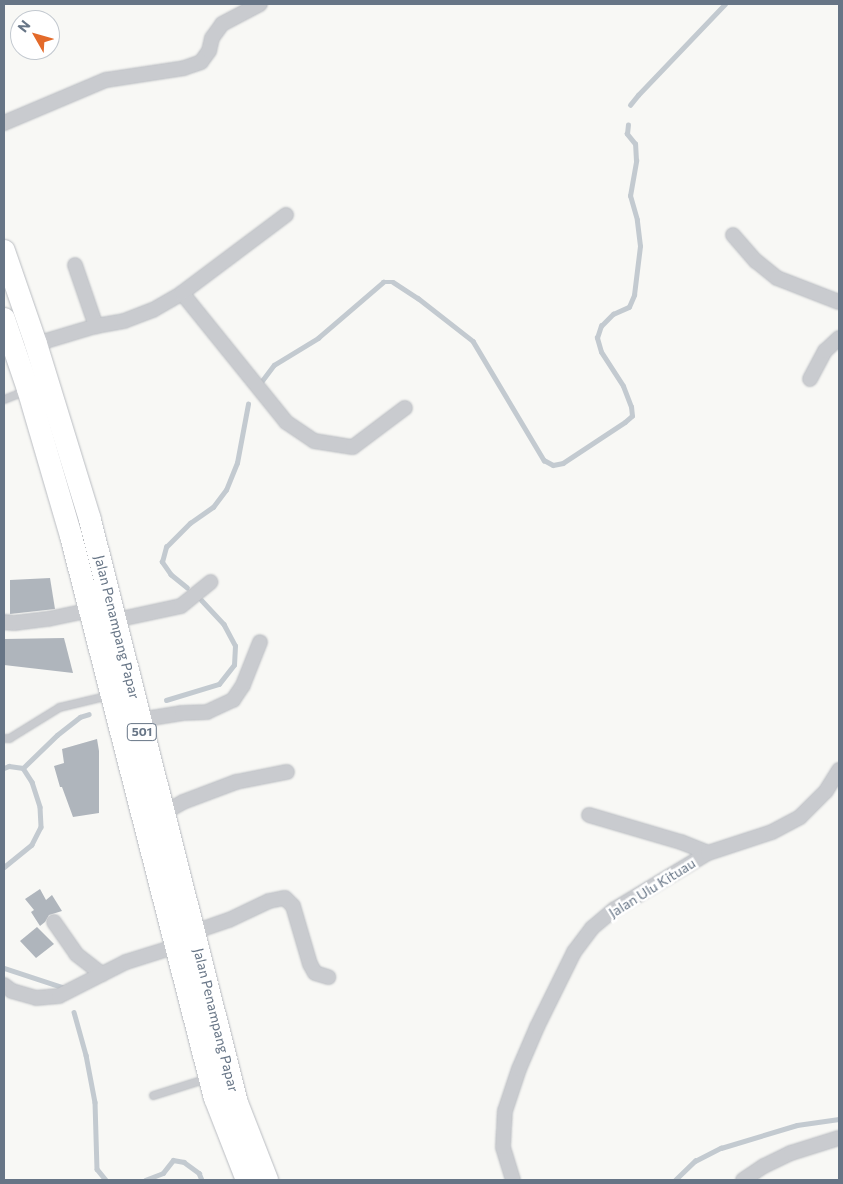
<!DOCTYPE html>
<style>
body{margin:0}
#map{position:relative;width:843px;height:1184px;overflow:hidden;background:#f8f8f5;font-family:Commissioner,sans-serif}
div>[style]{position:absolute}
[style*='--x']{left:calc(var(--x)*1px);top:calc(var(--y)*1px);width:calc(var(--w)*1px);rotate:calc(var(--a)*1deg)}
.stream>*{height:4.5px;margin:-2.25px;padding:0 2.25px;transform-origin:2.25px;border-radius:2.25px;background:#c3cad0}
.building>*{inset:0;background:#afb5bc}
.roads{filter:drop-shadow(0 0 1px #b9bcc1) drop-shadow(0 0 1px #b9bcc1)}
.lane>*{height:7px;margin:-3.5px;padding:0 3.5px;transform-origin:3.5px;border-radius:3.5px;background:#c9cbcf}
.street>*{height:14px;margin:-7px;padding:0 7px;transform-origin:7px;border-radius:7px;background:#c9cbcf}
.primary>*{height:22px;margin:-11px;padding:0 11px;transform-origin:11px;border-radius:11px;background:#fff}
span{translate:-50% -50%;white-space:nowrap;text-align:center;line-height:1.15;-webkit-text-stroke:5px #fff;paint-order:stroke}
.shield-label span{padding:1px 4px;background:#fff;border:1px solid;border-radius:4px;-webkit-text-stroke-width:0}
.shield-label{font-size:12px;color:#677586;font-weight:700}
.street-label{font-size:14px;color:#677586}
.frame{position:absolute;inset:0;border:5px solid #677586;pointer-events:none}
.north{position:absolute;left:10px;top:10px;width:50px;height:50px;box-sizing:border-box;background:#fff;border:1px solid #c2c8cf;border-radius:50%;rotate:308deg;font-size:14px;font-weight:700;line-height:20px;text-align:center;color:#677586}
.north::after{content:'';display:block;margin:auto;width:18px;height:22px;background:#e36a2a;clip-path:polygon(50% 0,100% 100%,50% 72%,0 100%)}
</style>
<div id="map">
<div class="stream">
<div style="--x:630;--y:105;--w:13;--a:-51"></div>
<div style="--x:638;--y:95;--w:126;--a:-46.3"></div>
<div style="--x:261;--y:382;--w:21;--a:-53"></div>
<div style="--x:274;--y:365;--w:52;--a:-31.5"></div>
<div style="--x:318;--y:338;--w:86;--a:-40.7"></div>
<div style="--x:383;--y:282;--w:10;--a:0"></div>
<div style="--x:393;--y:282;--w:30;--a:33"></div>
<div style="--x:418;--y:298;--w:70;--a:38"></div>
<div style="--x:473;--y:341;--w:139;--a:59.2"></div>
<div style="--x:544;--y:460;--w:10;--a:29"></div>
<div style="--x:553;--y:465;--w:10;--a:-11"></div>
<div style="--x:563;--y:463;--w:74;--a:-33.5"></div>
<div style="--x:625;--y:422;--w:9;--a:-41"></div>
<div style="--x:632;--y:416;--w:9;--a:-96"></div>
<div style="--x:631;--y:407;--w:22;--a:-111"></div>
<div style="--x:623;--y:386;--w:40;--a:-122.9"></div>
<div style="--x:601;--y:352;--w:15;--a:-106"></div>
<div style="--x:597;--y:338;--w:13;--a:-72"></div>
<div style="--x:601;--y:326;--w:17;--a:-45"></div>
<div style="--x:613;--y:314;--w:17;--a:-24"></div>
<div style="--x:629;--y:307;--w:13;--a:-67"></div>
<div style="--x:634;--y:295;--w:49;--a:-83"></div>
<div style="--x:640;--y:246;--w:26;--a:-97"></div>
<div style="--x:637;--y:220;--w:25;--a:-106"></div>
<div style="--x:630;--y:196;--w:36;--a:-80"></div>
<div style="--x:636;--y:161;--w:17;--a:-93"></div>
<div style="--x:635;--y:144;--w:13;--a:-129"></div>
<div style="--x:627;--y:134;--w:9;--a:-84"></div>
<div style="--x:187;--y:588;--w:21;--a:-141"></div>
<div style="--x:171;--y:575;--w:16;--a:-125"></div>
<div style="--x:162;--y:562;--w:16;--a:-75"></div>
<div style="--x:166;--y:547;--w:34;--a:-45"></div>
<div style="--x:190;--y:523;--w:28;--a:-35"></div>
<div style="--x:213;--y:507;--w:21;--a:-53"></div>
<div style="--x:226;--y:490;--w:29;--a:-68"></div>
<div style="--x:237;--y:463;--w:60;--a:-79.4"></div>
<div style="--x:166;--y:700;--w:55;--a:-16.8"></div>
<div style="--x:219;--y:684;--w:24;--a:-52"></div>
<div style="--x:234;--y:665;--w:19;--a:-87"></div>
<div style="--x:235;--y:646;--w:24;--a:-118"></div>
<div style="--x:224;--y:625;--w:33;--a:-133"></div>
<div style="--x:4;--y:768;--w:5;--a:-22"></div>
<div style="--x:9;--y:766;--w:14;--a:8"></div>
<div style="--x:23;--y:768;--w:17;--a:57"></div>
<div style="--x:32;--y:782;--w:26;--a:72"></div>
<div style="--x:40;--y:807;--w:20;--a:87"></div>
<div style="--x:41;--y:827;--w:20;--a:117"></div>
<div style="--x:32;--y:845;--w:36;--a:141"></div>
<div style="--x:23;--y:768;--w:47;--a:-44.1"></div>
<div style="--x:57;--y:735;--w:29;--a:-38"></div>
<div style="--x:80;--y:717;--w:9;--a:-18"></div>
<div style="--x:4;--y:968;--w:61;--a:18.1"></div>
<div style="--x:74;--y:1012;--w:45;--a:74.4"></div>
<div style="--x:86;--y:1055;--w:48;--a:79.2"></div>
<div style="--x:95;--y:1102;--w:67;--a:88.3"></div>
<div style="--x:97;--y:1169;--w:14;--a:51"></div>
<div style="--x:145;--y:1180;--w:19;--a:-21"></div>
<div style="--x:163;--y:1173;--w:16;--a:-52"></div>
<div style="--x:173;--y:1160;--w:11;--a:10"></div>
<div style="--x:184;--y:1162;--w:19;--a:36"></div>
<div style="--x:199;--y:1173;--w:8;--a:67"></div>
<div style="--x:675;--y:1180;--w:28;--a:-44"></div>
<div style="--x:695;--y:1161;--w:29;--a:-27"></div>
<div style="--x:721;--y:1148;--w:79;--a:-16.8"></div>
<div style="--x:797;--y:1125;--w:42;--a:-8.1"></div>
</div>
<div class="building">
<div style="clip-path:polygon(50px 578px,55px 609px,10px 614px,10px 580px)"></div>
<div style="clip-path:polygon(64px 638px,73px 673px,4px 665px,4px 639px)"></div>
<div style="clip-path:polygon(97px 739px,99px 751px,99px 813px,73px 817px,62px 787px,60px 787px,54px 766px,64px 763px,62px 749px)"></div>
<div style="clip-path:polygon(40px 889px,46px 900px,52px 895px,62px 911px,49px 915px,45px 922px,40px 926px,31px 912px,34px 910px,25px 899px)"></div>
<div style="clip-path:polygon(37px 927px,54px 944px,36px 958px,20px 941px)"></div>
</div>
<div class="roads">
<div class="lane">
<div style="--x:4;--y:399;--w:24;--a:-22"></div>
<div style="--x:4;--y:738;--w:5;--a:0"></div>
<div style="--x:9;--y:738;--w:59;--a:-31.8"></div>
<div style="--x:59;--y:707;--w:51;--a:-13.5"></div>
<div style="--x:153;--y:1095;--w:57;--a:-17.5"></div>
</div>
<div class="street">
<div style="--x:4;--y:123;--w:111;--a:-22.9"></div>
<div style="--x:106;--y:80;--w:79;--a:-8.7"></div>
<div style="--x:184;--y:68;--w:18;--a:-19"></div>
<div style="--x:201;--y:62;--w:14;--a:-54"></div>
<div style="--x:209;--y:51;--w:13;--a:-77"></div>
<div style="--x:212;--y:38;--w:17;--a:-54"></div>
<div style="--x:222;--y:24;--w:43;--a:-27.8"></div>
<div style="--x:733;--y:235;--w:35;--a:49"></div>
<div style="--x:756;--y:261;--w:27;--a:39"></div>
<div style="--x:777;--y:278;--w:66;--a:21.2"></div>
<div style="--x:75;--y:265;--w:65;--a:71"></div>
<div style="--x:182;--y:293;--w:166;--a:51.1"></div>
<div style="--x:286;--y:422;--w:34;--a:34"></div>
<div style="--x:314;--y:441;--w:39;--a:9"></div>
<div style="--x:353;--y:447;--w:65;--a:-36.9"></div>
<div style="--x:36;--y:344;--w:63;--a:-16.7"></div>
<div style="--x:96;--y:326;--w:28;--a:-10"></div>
<div style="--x:124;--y:321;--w:31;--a:-21"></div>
<div style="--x:153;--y:310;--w:34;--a:-30"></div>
<div style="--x:182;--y:293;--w:130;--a:-36.9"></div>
<div style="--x:810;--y:379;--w:32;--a:-62"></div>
<div style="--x:825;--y:351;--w:19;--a:-43"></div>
<div style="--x:116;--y:620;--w:66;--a:-12.2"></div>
<div style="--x:181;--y:606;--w:38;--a:-39"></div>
<div style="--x:4;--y:622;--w:10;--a:6"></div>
<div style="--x:14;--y:623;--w:34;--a:-7"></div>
<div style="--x:48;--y:619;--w:44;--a:-11.8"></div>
<div style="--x:139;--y:720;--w:44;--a:-9.2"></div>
<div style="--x:182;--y:713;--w:25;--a:-2"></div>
<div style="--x:207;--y:712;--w:29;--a:-25"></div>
<div style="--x:233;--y:700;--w:18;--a:-56"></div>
<div style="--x:243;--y:685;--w:46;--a:-68.4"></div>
<div style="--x:164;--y:813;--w:22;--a:-30"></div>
<div style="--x:183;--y:802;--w:57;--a:-20.7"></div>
<div style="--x:236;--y:782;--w:52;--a:-11.1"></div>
<div style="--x:589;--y:815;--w:96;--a:16.4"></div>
<div style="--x:681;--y:842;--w:29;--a:22"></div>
<div style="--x:54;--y:922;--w:39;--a:55"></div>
<div style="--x:76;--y:954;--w:33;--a:38"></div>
<div style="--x:194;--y:932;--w:37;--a:-19"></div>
<div style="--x:229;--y:920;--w:44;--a:-25.4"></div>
<div style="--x:269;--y:901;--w:16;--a:-11"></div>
<div style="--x:285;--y:898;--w:11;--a:45"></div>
<div style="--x:293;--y:906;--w:60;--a:73.7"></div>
<div style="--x:310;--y:964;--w:10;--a:61"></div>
<div style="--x:315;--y:973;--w:14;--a:17"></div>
<div style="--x:4;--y:985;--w:10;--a:37"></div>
<div style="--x:12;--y:991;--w:25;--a:16"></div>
<div style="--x:36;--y:998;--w:23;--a:-5"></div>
<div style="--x:59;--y:996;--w:75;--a:-26.9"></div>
<div style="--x:126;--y:962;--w:53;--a:-17.4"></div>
<div style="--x:513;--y:1180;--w:34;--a:-107"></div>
<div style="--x:503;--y:1147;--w:36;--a:-87"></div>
<div style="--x:505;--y:1111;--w:44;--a:-71.6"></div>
<div style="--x:519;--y:1069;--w:46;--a:-66.8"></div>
<div style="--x:537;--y:1027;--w:84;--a:-63.7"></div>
<div style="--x:574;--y:952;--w:30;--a:-53"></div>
<div style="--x:592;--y:928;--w:30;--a:-40"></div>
<div style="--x:615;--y:909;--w:109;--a:-31.1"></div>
<div style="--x:708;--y:853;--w:67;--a:-18.2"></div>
<div style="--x:772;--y:832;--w:32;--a:-28"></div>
<div style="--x:800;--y:817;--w:37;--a:-45"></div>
<div style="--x:826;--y:791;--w:25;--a:-58"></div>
<div style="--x:743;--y:1180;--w:25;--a:-34"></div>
<div style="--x:764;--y:1166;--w:30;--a:-26"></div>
<div style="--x:791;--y:1153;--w:50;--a:-17.4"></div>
</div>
<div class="primary">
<div style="--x:4;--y:251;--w:98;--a:71"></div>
<div style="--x:36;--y:344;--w:184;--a:72.9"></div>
<div style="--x:90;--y:520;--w:601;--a:75.85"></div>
<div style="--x:237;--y:1103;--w:83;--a:68.7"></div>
<div style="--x:4;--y:319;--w:74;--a:71.1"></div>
<div style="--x:28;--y:389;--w:153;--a:73.7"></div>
<div style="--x:71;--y:536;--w:580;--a:75.63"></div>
<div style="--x:215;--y:1098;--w:88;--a:68.7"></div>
</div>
</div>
<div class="shield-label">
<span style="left:142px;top:732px">501</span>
</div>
<div class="street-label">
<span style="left:117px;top:627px;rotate:76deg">Jalan Penampang Papar</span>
<span style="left:652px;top:888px;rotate:-32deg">Jalan Ulu Kituau</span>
<span style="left:216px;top:1020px;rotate:76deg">Jalan Penampang Papar</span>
</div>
<div class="frame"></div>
<div class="north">N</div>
</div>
